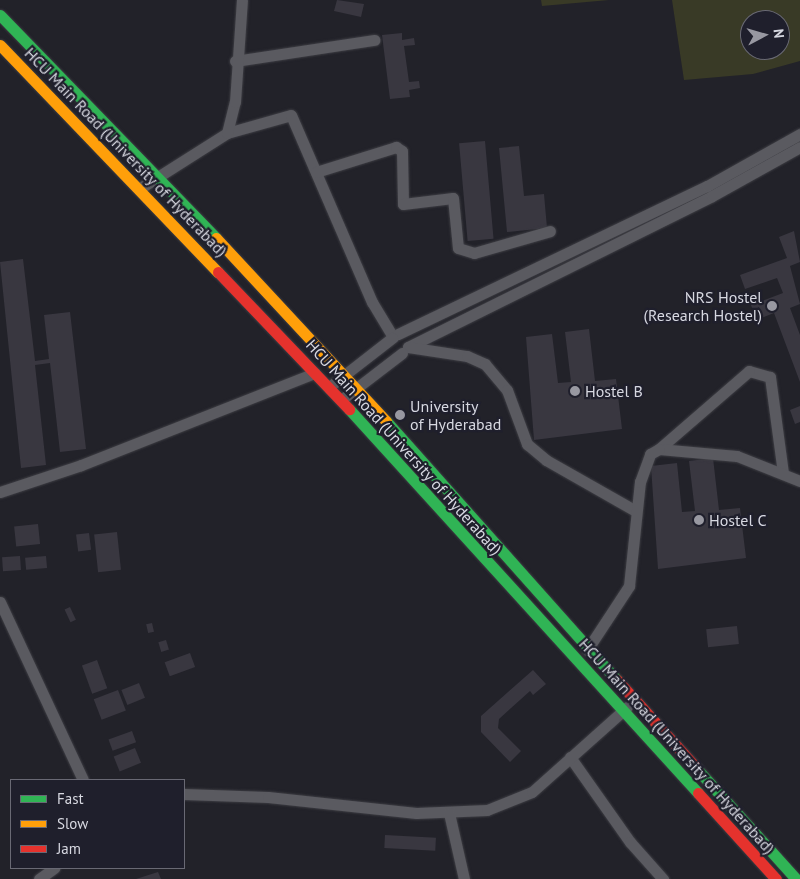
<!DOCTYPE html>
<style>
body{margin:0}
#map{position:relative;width:800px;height:879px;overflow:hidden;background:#222229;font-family:"PT Sans",sans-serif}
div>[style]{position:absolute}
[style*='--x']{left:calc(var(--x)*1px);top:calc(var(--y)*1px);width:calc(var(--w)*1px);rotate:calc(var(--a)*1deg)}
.green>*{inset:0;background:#393a26}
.building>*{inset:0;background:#393740;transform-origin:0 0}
.roads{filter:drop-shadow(0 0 1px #3d3d43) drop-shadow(0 0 1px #3d3d43)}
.street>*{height:11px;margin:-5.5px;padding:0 5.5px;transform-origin:5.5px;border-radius:5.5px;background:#5a5a60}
.fast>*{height:11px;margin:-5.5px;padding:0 5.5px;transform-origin:5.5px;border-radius:5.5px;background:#30b455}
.slow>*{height:11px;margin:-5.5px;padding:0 5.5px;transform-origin:5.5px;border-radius:5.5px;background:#ff9f0a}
.jam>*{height:11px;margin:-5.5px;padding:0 5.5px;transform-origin:5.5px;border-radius:5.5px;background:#e5322d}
.dots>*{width:14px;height:14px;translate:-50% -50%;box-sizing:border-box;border:2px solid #1f1f2c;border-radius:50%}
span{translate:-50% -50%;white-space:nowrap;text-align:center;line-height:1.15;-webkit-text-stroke:4.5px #1f1f2c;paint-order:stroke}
.street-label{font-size:16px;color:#d7d8e1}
.poi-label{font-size:16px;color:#d7d8e1}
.right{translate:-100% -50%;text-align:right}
.left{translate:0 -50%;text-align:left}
.legend{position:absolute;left:10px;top:779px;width:175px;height:90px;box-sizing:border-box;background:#1f1f2c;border:1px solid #696974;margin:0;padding:6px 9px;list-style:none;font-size:15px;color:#d7d8e1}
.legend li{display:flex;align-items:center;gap:10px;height:25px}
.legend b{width:25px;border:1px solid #696974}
.north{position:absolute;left:740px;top:10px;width:50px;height:50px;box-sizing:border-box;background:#1f1f2c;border:1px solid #696974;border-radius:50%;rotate:84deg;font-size:14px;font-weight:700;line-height:20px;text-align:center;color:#d7d8e1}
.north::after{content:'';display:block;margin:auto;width:18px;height:22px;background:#9898a1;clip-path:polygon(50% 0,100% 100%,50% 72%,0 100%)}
</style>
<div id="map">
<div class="green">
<div style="clip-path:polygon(541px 0,609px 0,542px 6px)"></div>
<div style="clip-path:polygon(evenodd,672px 0,800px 0,800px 61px,753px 74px,684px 80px,672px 0,750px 20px,780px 20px,780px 50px,750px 50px,750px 20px)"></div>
</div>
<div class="building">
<div style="clip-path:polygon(337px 0,364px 4px,361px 17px,334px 11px)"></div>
<div style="clip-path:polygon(402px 33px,402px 40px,414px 38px,415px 45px,404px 46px,409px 82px,419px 81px,420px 88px,409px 90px,410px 97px,390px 99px,382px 35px)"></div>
<div style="left:485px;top:141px;width:98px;height:26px;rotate:85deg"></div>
<div style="clip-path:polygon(519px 146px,524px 196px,544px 194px,547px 228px,507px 232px,499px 148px)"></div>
<div style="clip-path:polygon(794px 231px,800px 262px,790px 266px,800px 304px,790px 308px,800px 335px,800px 382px,774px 313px,756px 320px,751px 305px,783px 293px,777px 278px,745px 289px,740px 275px,787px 258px,779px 237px)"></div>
<div style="clip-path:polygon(23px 259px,35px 361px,49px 359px,44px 315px,70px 312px,86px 449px,60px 452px,50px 363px,35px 365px,46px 465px,21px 468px,0 262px)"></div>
<div style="clip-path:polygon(589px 329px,595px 381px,616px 379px,622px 429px,534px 440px,526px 337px,552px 334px,558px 383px,571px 382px,565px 332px)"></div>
<div style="clip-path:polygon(800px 406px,800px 422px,795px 424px,790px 410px)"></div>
<div style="clip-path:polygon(713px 458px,719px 510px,740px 508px,746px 558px,658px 569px,651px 466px,677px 463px,682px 512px,695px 511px,689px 461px)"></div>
<div style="left:38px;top:524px;width:20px;height:24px;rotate:84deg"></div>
<div style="left:117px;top:532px;width:38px;height:23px;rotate:84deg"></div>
<div style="left:89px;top:533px;width:17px;height:13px;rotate:83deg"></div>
<div style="left:20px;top:556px;width:14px;height:18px;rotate:86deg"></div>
<div style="left:46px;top:556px;width:12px;height:21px;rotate:85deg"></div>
<div style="left:70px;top:607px;width:14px;height:6px;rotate:65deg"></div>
<div style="left:152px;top:623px;width:9px;height:6px;rotate:77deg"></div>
<div style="left:737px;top:626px;width:18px;height:31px;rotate:84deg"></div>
<div style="left:166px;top:640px;width:10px;height:8px;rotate:73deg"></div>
<div style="left:190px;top:653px;width:15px;height:27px;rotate:70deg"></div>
<div style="left:97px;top:660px;width:30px;height:16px;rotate:70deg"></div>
<div style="clip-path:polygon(533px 670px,546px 684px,533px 695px,530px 691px,499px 719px,498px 728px,521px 751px,510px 762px,481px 732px,481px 716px)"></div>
<div style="left:139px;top:683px;width:16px;height:19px;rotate:68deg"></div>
<div style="left:118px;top:690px;width:22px;height:26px;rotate:69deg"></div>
<div style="left:132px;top:731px;width:12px;height:25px;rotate:70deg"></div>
<div style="left:135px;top:748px;width:16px;height:23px;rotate:68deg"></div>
<div style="left:385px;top:835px;width:51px;height:13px;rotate:3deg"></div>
<div style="clip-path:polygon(158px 872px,161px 879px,136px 879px)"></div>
</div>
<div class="roads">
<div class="street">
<div style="--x:235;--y:61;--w:141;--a:-8.6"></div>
<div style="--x:227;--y:133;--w:66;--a:-15.7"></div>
<div style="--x:291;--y:115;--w:204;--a:66.6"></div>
<div style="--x:372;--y:302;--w:41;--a:59"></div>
<div style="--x:316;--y:172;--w:84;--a:-17.4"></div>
<div style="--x:396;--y:147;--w:7;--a:34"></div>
<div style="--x:402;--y:151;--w:53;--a:88.9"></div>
<div style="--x:403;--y:204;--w:50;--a:-6.8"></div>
<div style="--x:453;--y:198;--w:50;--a:84.3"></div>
<div style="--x:458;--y:248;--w:17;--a:17"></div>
<div style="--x:474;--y:253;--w:79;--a:-16.1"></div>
<div style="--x:142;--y:187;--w:101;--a:-32.4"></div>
<div style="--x:227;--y:133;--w:32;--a:-76"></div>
<div style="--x:235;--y:102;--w:102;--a:-86.1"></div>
<div style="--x:398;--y:334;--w:343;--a:-25.6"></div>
<div style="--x:707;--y:186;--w:107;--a:-29.2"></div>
<div style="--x:408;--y:347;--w:339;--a:-26.4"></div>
<div style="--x:712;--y:196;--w:101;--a:-29.1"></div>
<div style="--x:408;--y:347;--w:60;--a:8.7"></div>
<div style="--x:467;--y:356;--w:20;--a:24"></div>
<div style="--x:485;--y:364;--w:34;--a:50"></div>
<div style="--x:507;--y:390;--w:58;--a:69.7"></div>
<div style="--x:527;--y:444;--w:25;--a:40"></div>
<div style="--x:546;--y:460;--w:101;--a:29.6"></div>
<div style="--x:329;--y:387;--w:80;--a:-37.9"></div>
<div style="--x:341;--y:400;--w:77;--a:-37.6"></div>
<div style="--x:783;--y:473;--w:97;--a:-97.7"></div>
<div style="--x:770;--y:377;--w:22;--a:-164"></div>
<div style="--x:749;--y:371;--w:119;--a:139.1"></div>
<div style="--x:659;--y:449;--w:78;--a:5.1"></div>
<div style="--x:737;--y:456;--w:68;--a:21.6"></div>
<div style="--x:0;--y:492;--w:85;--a:-18.4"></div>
<div style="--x:81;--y:465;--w:251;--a:-21.5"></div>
<div style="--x:0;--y:602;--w:196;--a:65"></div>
<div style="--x:587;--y:650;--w:77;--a:-56.7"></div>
<div style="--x:629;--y:586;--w:105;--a:-84"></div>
<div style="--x:640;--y:482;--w:30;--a:-70"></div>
<div style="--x:650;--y:454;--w:10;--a:-29"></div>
<div style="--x:570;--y:757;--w:104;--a:54.8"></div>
<div style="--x:630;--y:842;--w:50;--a:48.3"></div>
<div style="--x:184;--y:794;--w:84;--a:2"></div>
<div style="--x:268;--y:797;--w:149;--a:6.2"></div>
<div style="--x:416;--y:813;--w:71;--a:-2.4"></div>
<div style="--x:487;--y:810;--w:48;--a:-21.8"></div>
<div style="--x:532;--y:792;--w:127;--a:-41.8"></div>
<div style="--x:449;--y:813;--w:68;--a:77.2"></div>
<div style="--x:39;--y:879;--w:19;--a:-36"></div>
</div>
<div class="fast">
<div style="--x:0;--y:15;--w:310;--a:45.9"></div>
<div style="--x:349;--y:409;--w:519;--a:47.73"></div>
<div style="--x:386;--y:421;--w:347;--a:48.3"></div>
<div style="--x:697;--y:769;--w:148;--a:48"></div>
</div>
<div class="slow">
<div style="--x:0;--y:45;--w:315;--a:46.2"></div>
<div style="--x:216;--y:238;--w:250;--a:47.1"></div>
</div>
<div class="jam">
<div style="--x:218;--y:272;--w:190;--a:46.3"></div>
<div style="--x:617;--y:680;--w:120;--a:48"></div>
<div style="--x:698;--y:793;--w:116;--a:47.8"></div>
</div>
</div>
<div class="dots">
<div style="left:772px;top:306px;background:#9898a1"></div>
<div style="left:575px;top:391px;background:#9898a1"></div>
<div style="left:400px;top:415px;background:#9898a1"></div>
<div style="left:699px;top:520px;background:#9898a1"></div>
</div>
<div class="street-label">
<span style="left:126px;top:152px;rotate:46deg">HCU Main Road (University of Hyderabad)</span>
<span style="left:404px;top:447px;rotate:48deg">HCU Main Road (University of Hyderabad)</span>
<span style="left:677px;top:746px;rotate:48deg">HCU Main Road (University of Hyderabad)</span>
</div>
<div class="poi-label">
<span class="right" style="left:762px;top:306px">NRS Hostel<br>(Research Hostel)</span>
<span class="left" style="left:585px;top:391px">Hostel B</span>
<span class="left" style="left:410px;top:415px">University<br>of Hyderabad</span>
<span class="left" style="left:709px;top:520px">Hostel C</span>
</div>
<ul class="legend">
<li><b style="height:6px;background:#30b455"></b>Fast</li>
<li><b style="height:6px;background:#ff9f0a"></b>Slow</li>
<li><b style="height:6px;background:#e5322d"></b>Jam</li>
</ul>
<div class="north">N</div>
</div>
